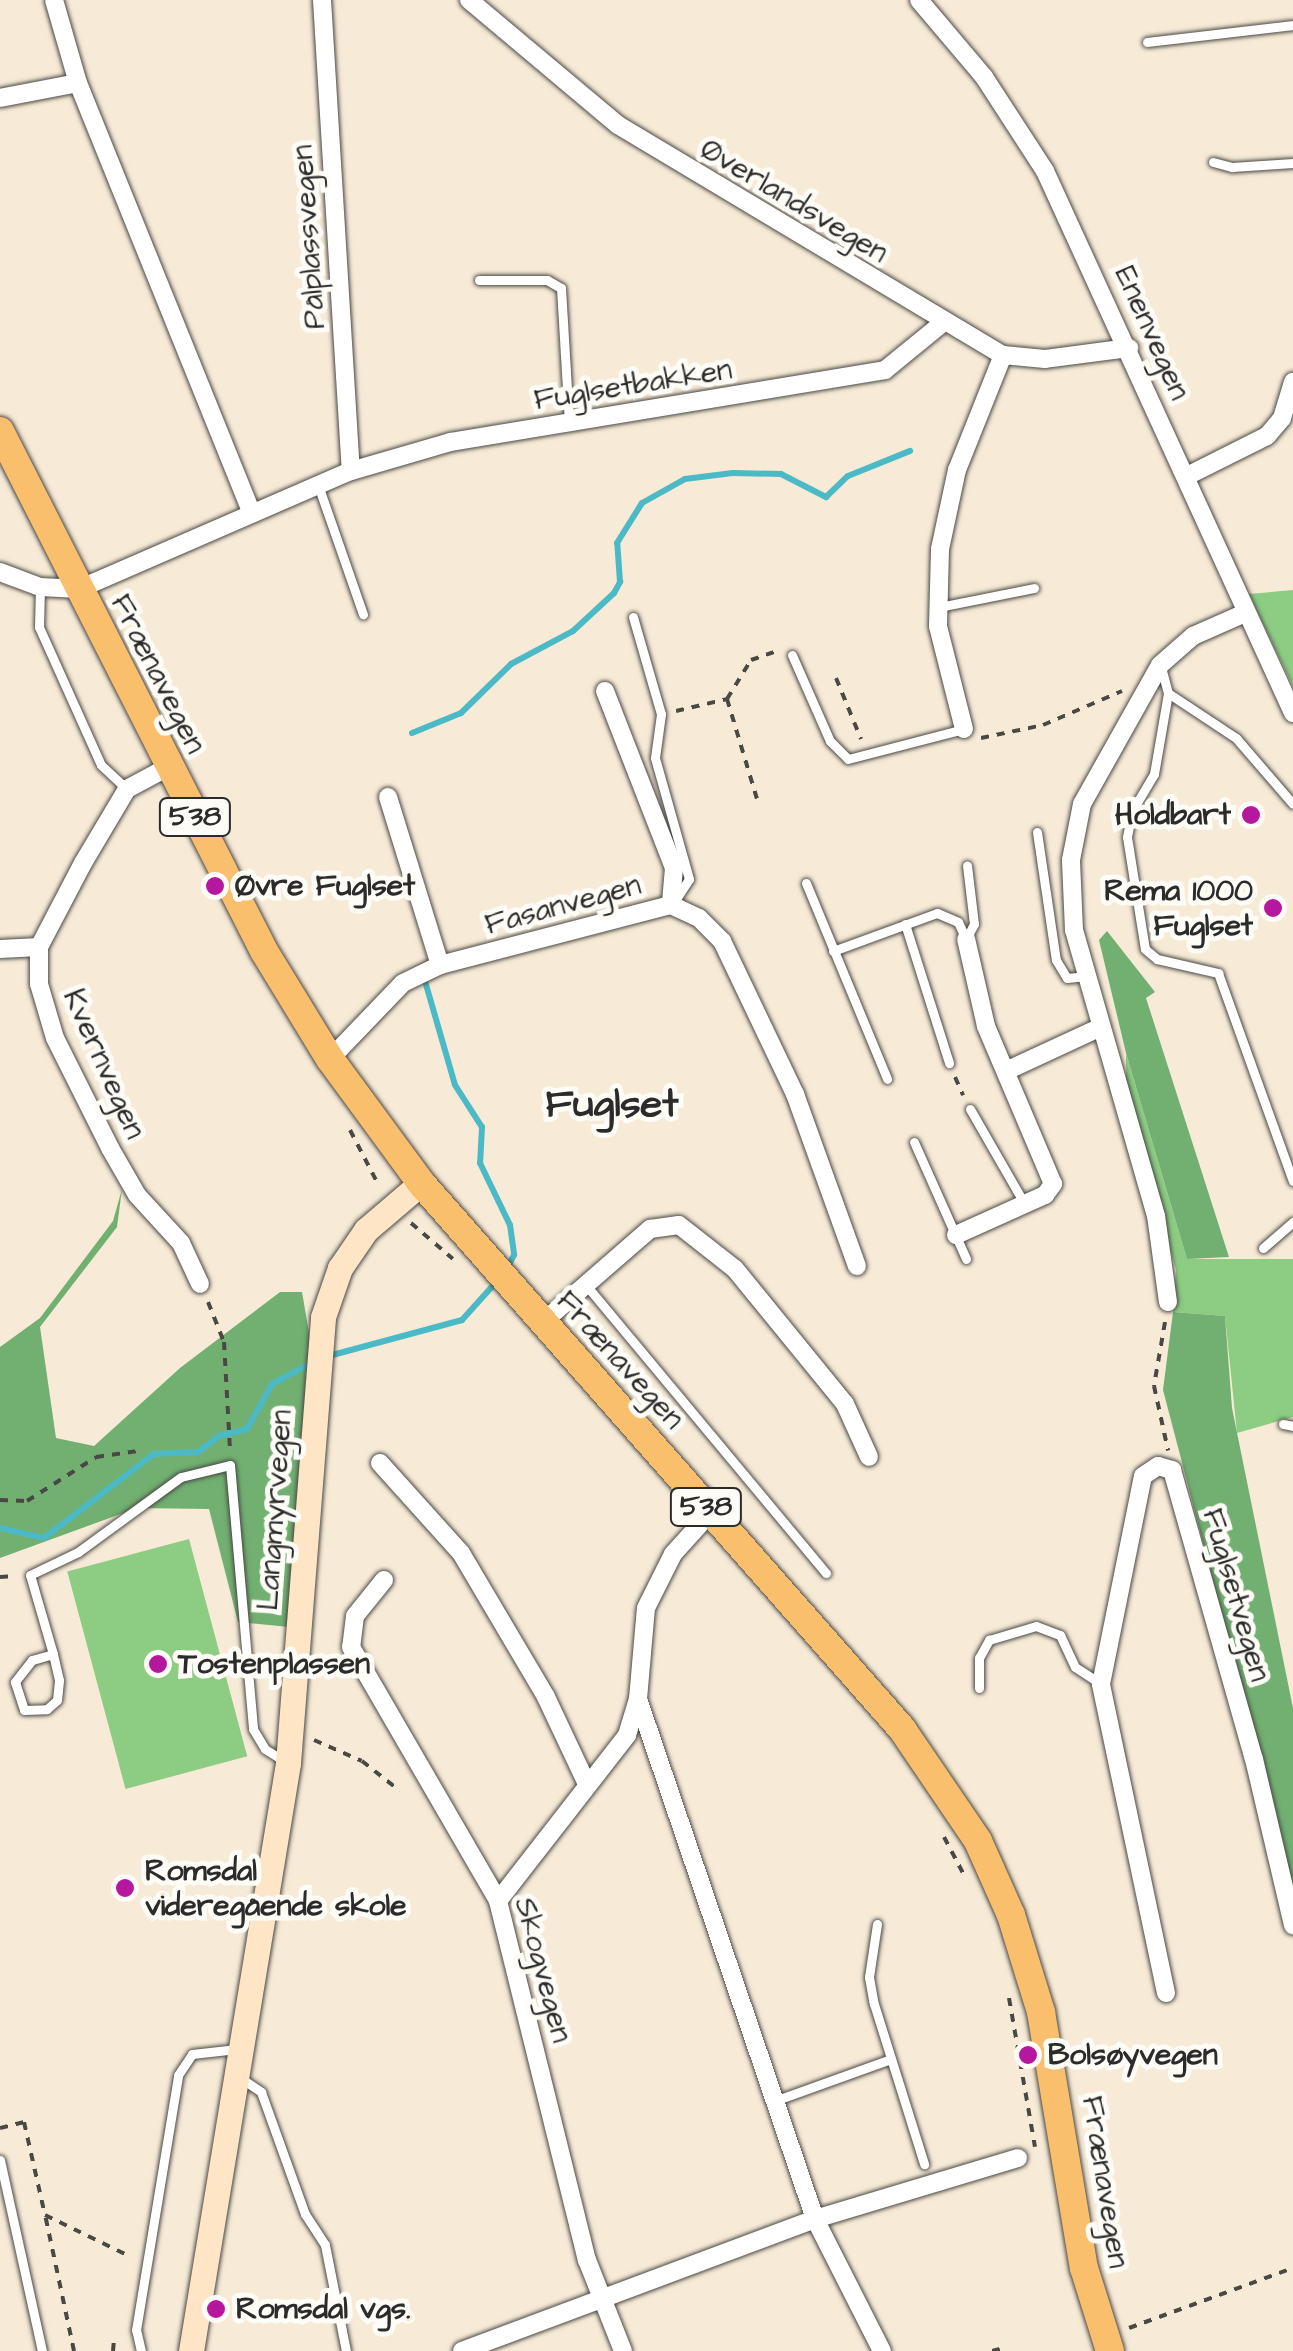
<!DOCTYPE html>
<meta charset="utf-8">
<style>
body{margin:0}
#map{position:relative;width:1293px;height:2351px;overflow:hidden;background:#f7ebd7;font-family:"Architects Daughter",sans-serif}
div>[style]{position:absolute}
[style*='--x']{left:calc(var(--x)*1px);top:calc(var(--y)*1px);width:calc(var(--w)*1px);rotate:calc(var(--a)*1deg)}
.green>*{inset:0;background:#8ccc83;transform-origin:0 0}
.forest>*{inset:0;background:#71b071}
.stream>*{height:6px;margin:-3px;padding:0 3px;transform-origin:3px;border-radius:3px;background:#4cb9c6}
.path>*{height:4px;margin-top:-2px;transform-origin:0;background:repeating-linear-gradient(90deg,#4a4845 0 8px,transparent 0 16px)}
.roads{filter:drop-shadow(0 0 2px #4a4845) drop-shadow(0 0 2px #4a4845)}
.service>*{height:9px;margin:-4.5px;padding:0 4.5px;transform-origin:4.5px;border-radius:4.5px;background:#fff}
.minor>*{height:18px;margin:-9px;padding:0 9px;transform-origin:9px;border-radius:9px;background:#fff}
.secondary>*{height:25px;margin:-12.5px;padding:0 12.5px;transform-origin:12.5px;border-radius:12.5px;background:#fde5c5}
.primary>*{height:28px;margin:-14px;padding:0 14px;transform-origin:14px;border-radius:14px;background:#f9bf6d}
.dots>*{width:28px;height:28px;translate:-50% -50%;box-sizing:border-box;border:5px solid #fdfcf7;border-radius:50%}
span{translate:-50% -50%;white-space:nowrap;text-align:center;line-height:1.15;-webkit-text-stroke:10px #fdfcf7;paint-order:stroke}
.shield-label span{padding:2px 8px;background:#fdfcf7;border:2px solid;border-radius:8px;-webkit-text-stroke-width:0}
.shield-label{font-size:28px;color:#2b2b2b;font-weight:700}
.street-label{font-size:30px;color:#2b2b2b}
.poi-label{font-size:30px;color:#2b2b2b;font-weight:700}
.right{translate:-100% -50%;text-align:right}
.left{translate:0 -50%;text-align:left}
.district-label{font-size:40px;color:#2b2b2b;font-weight:700}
</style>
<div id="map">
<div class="green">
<div style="clip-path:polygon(1293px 590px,1293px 686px,1249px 594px)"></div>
<div style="clip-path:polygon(1126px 1053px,1187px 1259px,1293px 1259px,1293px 1417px,1237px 1433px,1225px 1316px,1173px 1312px,1176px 1270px,1126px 1096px)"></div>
<div style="left:189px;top:1539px;width:225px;height:126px;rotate:75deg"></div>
</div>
<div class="forest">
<div style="clip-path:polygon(1107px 931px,1155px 992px,1146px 998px,1229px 1257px,1187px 1259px,1126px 1053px,1099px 940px)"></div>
<div style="clip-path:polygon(122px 1189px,117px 1227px,40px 1327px,56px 1438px,94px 1446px,180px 1368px,280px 1292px,302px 1292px,321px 1402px,289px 1627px,238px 1622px,209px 1509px,137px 1508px,0 1558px,0 1347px,40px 1318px,113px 1221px)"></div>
<div style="clip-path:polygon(1173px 1312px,1225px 1316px,1232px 1408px,1293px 1708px,1293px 1886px,1163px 1390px)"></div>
</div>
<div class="stream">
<div style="--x:412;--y:733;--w:53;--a:-22.2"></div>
<div style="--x:461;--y:713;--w:70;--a:-44.4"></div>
<div style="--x:511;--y:664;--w:70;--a:-28"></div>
<div style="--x:573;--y:631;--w:56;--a:-42.8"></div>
<div style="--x:614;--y:593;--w:13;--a:-61"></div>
<div style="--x:620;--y:582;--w:39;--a:-94"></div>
<div style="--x:617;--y:543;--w:47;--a:-58"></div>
<div style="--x:642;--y:503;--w:49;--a:-29.2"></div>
<div style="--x:685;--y:479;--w:48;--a:-7.1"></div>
<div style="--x:733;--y:473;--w:48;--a:1.2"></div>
<div style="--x:781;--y:474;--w:51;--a:27.1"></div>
<div style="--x:826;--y:497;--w:30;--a:-44"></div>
<div style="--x:848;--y:476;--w:67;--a:-22"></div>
<div style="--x:425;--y:981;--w:108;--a:73.9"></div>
<div style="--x:455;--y:1085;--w:50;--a:57.3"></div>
<div style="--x:482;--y:1127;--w:36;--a:93"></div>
<div style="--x:480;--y:1163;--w:69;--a:64.2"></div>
<div style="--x:510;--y:1225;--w:30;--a:82"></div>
<div style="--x:514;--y:1255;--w:17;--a:118"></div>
<div style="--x:325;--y:1357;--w:142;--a:-15.1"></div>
<div style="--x:462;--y:1320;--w:54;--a:-48"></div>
<div style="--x:0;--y:1528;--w:45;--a:12.8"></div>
<div style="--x:44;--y:1538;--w:138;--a:-37.4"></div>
<div style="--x:154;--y:1454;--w:44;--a:-2.6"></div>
<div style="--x:198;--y:1452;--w:26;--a:-37"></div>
<div style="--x:219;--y:1436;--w:29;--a:-14"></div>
<div style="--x:247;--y:1429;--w:51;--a:-60.9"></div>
<div style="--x:272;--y:1384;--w:47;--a:-28.2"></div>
</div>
<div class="path">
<div style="--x:836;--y:678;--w:66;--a:67.7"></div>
<div style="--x:727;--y:699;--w:104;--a:73.3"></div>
<div style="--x:676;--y:711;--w:52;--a:-13.2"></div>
<div style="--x:727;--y:699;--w:46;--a:-58.4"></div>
<div style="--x:751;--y:660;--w:31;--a:-19"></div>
<div style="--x:981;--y:738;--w:63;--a:-11.8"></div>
<div style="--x:1043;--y:725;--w:86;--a:-23.3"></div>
<div style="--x:955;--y:1077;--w:20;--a:66"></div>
<div style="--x:350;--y:1130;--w:63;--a:62.6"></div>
<div style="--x:411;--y:1223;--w:55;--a:40.6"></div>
<div style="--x:208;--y:1302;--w:43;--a:68.2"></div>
<div style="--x:224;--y:1342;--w:108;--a:86.8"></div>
<div style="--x:1165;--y:1322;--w:65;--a:99.8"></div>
<div style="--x:1154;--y:1386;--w:66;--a:77.7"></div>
<div style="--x:0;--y:1500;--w:27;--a:2"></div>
<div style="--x:27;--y:1501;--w:82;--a:-32.5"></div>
<div style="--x:96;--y:1457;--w:42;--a:-8.1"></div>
<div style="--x:0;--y:1577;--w:15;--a:-4"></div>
<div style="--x:314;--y:1740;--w:52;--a:23.6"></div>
<div style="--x:362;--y:1761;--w:48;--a:38.3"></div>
<div style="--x:944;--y:1837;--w:41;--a:62.2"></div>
<div style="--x:1009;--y:1998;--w:151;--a:80.1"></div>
<div style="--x:0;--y:2128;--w:25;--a:-14"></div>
<div style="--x:24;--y:2122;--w:95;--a:77.3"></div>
<div style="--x:1129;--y:2328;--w:175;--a:-20.1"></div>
<div style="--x:74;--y:2351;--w:139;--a:-102"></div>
<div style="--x:45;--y:2215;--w:93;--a:26"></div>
<div style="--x:113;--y:2351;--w:12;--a:-85"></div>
<div style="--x:992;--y:2351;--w:8;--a:-14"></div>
</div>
<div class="roads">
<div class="service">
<div style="--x:1147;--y:42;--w:147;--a:-6.6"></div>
<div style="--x:1213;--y:162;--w:20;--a:15"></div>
<div style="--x:1232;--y:167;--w:61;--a:-3.8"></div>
<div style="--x:479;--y:280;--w:68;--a:0"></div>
<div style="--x:547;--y:280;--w:16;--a:30"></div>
<div style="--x:561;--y:288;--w:135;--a:86.6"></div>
<div style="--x:318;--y:485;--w:137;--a:70.8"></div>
<div style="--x:40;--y:587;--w:40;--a:91.4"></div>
<div style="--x:39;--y:627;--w:151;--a:65.8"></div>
<div style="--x:101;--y:765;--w:35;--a:43"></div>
<div style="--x:939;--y:607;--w:97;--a:-11.3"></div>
<div style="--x:633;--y:617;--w:101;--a:73.9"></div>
<div style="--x:661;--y:714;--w:44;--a:97.8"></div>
<div style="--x:655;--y:758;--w:126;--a:74.3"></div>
<div style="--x:689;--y:879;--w:30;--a:123"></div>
<div style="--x:792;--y:655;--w:94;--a:66.2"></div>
<div style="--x:830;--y:741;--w:25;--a:45"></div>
<div style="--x:848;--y:759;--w:120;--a:-14.5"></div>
<div style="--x:1161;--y:667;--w:27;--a:75"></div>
<div style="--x:1168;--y:693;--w:82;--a:99.8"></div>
<div style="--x:1154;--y:774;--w:43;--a:120.7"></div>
<div style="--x:1132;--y:811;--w:26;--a:101"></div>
<div style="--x:1127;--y:837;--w:113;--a:80.9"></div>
<div style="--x:1145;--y:949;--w:16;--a:40"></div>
<div style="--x:1157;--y:959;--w:63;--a:12.9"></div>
<div style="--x:1218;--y:973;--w:221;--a:70.2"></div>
<div style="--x:1168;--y:693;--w:82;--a:33.5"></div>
<div style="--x:1236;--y:738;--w:87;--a:49.2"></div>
<div style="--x:1037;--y:832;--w:129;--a:81.6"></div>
<div style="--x:1056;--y:960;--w:21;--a:59"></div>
<div style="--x:1067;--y:978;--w:20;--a:-6"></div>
<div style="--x:806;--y:883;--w:212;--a:67.5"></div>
<div style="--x:905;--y:924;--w:146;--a:72.4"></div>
<div style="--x:966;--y:939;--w:17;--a:-62"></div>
<div style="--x:974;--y:924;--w:59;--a:-96.8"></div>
<div style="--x:833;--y:951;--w:111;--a:-20.1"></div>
<div style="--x:937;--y:913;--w:23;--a:23"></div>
<div style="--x:958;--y:922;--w:19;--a:65"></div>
<div style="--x:970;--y:1109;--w:108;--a:60.1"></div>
<div style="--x:914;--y:1142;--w:128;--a:66"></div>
<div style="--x:1263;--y:1248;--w:40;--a:-41"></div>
<div style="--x:586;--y:1285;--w:375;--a:50.2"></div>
<div style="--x:1283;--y:1424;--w:10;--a:11"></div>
<div style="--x:53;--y:1654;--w:22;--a:164"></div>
<div style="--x:32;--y:1660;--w:28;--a:128"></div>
<div style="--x:15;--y:1682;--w:29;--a:72"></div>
<div style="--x:24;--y:1710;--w:23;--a:-2"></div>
<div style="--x:47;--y:1709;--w:13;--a:-42"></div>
<div style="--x:57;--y:1700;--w:20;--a:-84"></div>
<div style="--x:59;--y:1680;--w:27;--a:-103"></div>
<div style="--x:53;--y:1654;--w:82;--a:-106.2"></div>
<div style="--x:30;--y:1575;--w:53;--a:-25.6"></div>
<div style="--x:78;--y:1552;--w:127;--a:-36.1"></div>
<div style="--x:181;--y:1477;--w:50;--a:-13.8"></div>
<div style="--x:230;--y:1465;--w:265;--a:85"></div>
<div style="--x:253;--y:1729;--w:23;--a:59"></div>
<div style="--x:265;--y:1749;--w:25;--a:32"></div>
<div style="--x:979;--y:1688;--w:30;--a:-90"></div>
<div style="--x:979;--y:1658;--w:21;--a:-61"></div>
<div style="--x:989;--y:1640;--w:49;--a:-16.6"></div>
<div style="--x:1036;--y:1626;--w:26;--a:21"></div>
<div style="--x:1060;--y:1635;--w:35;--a:65"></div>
<div style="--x:1075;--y:1667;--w:31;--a:33"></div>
<div style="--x:877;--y:1924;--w:54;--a:98.6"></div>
<div style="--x:869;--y:1977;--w:27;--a:80"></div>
<div style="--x:874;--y:2004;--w:168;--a:72.6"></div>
<div style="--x:239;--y:2077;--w:27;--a:34"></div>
<div style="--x:261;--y:2092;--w:130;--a:70.2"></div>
<div style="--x:305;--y:2214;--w:37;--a:57"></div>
<div style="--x:325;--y:2245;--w:108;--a:78.8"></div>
<div style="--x:777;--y:2100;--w:118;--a:-19.8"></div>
<div style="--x:0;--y:2160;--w:196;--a:77.6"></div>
<div style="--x:141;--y:2351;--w:22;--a:-103"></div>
<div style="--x:136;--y:2330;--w:258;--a:-80.6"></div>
<div style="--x:178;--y:2075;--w:25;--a:-56"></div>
<div style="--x:192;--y:2054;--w:45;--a:-6.3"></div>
</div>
<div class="minor">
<div style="--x:54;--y:0;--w:86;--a:73.9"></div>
<div style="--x:78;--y:83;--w:464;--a:68"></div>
<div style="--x:322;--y:0;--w:472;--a:86.5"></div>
<div style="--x:469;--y:0;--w:194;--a:40"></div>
<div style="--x:618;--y:125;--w:448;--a:30.9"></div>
<div style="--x:1003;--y:355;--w:42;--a:5.4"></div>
<div style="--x:1045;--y:359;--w:85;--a:-7.5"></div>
<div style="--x:919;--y:0;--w:101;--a:49.8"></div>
<div style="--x:984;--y:77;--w:112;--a:57"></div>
<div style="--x:1045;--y:171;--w:596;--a:65.41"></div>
<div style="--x:0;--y:98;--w:79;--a:-10.9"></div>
<div style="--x:1187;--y:476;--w:89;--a:-26.6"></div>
<div style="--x:1267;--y:436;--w:23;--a:-50"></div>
<div style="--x:1282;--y:418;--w:38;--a:-73"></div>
<div style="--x:0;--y:572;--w:43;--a:20.6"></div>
<div style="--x:40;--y:587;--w:39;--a:3"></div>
<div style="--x:79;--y:589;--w:296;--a:-23.5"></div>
<div style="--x:351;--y:471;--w:104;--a:-16.2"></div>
<div style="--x:451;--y:442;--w:440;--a:-9.4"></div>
<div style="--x:885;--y:370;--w:77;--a:-39.2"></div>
<div style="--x:605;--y:691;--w:190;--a:68.7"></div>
<div style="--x:674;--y:868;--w:37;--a:95"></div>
<div style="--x:964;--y:729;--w:106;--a:-104.2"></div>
<div style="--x:938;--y:626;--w:77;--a:-88.5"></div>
<div style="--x:940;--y:549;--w:81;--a:-77.9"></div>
<div style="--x:957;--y:470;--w:124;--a:-68.2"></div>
<div style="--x:168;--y:767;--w:47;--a:151.8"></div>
<div style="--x:127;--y:789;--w:86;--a:120.7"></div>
<div style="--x:83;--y:863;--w:95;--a:117.6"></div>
<div style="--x:39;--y:947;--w:37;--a:90"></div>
<div style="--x:39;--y:984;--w:56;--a:73.5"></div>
<div style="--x:55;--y:1038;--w:123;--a:63.4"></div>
<div style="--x:110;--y:1148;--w:54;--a:60.1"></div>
<div style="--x:137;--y:1195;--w:65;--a:47.5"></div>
<div style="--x:181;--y:1243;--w:45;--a:65.1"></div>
<div style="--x:388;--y:797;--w:176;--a:72.8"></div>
<div style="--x:0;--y:949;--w:39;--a:-3"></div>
<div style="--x:330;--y:1059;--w:105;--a:-46.2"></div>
<div style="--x:403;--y:983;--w:41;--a:-25.9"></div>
<div style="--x:440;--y:965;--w:239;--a:-14.6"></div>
<div style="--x:671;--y:905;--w:31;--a:25"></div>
<div style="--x:699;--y:918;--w:33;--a:45"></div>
<div style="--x:722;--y:941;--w:170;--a:64.5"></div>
<div style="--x:795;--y:1094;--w:183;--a:70.2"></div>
<div style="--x:1006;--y:1071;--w:105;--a:-24.9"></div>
<div style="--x:956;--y:1235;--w:98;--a:-24.2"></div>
<div style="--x:1045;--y:1195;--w:14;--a:-54"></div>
<div style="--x:1053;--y:1184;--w:172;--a:-113"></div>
<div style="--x:986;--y:1026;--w:89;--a:-102.9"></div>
<div style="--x:1168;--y:1302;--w:87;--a:-97.9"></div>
<div style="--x:1156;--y:1216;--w:298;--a:-106"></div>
<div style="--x:1074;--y:930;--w:70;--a:-92.5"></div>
<div style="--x:1071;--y:860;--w:57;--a:-78.9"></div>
<div style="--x:1082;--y:804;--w:159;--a:-60.7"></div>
<div style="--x:1160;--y:665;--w:44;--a:-41.3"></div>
<div style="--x:1193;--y:636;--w:57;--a:-23.9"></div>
<div style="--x:543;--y:1322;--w:142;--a:-41"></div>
<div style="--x:650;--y:1229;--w:29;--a:-8"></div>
<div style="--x:679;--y:1225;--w:71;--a:38.2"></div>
<div style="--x:735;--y:1269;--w:174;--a:50.8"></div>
<div style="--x:845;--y:1404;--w:58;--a:65.6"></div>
<div style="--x:380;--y:1463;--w:121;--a:48"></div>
<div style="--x:461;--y:1553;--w:167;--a:59.4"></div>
<div style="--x:546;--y:1697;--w:96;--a:64.8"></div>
<div style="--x:384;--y:1580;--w:46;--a:128.9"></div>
<div style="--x:355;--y:1616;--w:31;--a:97"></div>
<div style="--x:351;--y:1647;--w:293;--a:59.9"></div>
<div style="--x:498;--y:1901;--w:370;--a:76.1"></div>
<div style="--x:587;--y:2260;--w:98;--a:68.4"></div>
<div style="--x:638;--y:1699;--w:549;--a:71.2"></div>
<div style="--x:815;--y:2219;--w:148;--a:63.1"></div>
<div style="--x:498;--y:1901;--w:210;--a:-52.1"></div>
<div style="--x:627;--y:1735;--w:38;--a:-73"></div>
<div style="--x:638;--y:1699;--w:91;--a:-85"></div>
<div style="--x:646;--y:1608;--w:60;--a:-63.4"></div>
<div style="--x:673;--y:1554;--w:57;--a:-47.9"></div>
<div style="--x:1166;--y:1993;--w:316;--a:-101.9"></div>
<div style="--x:1101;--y:1684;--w:212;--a:-78.6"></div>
<div style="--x:1143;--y:1476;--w:18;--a:-34"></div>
<div style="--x:1158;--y:1466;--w:15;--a:16"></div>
<div style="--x:1172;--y:1470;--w:300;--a:74.2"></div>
<div style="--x:1254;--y:1759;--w:171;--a:76.8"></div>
<div style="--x:462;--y:2351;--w:377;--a:-20.5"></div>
<div style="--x:815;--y:2219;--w:212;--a:-16.7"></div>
</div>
<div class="secondary">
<div style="--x:191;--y:2351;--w:596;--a:-80.63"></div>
<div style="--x:288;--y:1763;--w:447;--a:-85.5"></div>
<div style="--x:323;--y:1317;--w:52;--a:-70.9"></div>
<div style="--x:340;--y:1268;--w:46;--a:-55.6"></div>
<div style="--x:366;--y:1230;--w:72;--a:-40.5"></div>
</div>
<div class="primary">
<div style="--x:0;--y:431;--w:583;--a:63.08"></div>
<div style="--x:264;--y:951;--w:127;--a:58.6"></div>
<div style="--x:330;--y:1059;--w:154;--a:53.7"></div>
<div style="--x:421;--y:1183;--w:728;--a:48.62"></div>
<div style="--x:902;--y:1729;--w:135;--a:55.8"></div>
<div style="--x:978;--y:1841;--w:81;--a:66"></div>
<div style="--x:1011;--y:1915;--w:102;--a:72.8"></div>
<div style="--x:1041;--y:2012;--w:260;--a:80.5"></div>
<div style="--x:1084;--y:2268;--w:87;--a:72.6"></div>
</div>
</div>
<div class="dots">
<div style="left:1251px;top:815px;background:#b5179e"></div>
<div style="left:215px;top:886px;background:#b5179e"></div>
<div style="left:1273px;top:908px;background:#b5179e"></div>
<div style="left:158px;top:1664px;background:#b5179e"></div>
<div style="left:125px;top:1888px;background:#b5179e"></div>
<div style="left:1028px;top:2055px;background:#b5179e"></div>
<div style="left:216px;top:2309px;background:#b5179e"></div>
</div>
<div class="shield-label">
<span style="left:195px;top:817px">538</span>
<span style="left:706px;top:1507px">538</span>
</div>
<div class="street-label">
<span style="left:794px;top:201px;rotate:31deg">Øverlandsvegen</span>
<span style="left:309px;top:237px;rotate:-94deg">Pålplassvegen</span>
<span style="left:1152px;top:333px;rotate:66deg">Enenvegen</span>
<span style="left:633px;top:385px;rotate:-9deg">Fuglsetbakken</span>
<span style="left:158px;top:674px;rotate:63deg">Frænavegen</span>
<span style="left:563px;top:905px;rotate:-15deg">Fasanvegen</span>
<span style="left:104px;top:1064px;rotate:66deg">Kvernvegen</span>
<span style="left:620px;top:1360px;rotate:48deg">Frænavegen</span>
<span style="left:275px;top:1510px;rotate:-86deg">Langmyrvegen</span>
<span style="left:1236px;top:1595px;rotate:74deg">Fuglsetvegen</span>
<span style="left:543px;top:1970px;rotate:75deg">Skogvegen</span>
<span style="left:1105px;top:2182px;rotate:81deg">Frænavegen</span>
</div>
<div class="poi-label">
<span class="right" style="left:1231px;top:815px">Holdbart</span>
<span class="left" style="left:235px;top:886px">Øvre Fuglset</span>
<span class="right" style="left:1253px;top:908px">Rema 1000<br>Fuglset</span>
<span class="left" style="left:178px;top:1664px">Tostenplassen</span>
<span class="left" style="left:145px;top:1888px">Romsdal<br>videregående skole</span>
<span class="left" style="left:1048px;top:2055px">Bolsøyvegen</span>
<span class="left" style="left:236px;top:2309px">Romsdal vgs.</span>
</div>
<div class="district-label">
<span style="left:612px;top:1105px">Fuglset</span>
</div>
</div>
